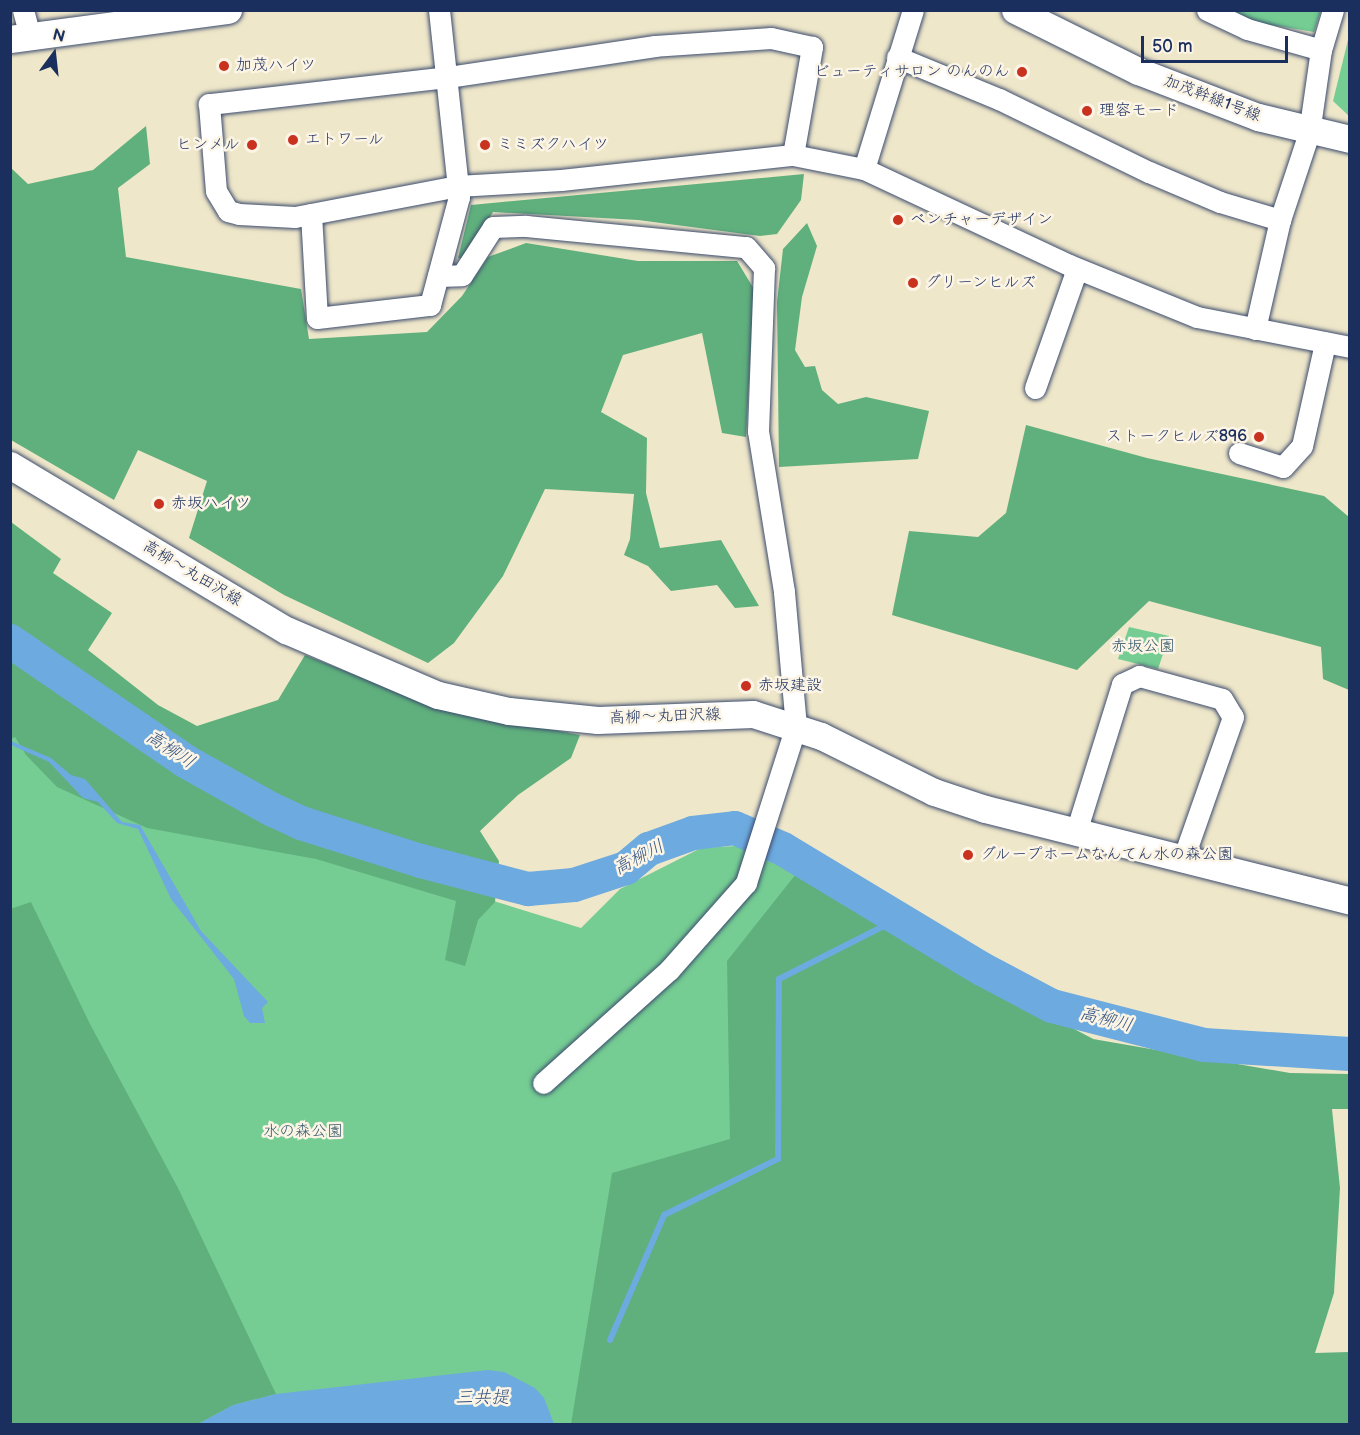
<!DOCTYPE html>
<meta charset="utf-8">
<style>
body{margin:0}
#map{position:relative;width:1360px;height:1435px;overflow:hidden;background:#efe7c9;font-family:"Balsamiq Sans","Klee One",sans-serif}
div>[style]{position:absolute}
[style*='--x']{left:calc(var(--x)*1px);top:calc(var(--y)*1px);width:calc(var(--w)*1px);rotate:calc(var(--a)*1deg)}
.green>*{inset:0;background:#75cd93}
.forest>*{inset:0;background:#60b07d}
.water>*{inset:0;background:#6daadf}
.stream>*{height:6px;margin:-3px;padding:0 3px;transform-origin:3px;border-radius:3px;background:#6daadf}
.river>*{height:34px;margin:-17px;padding:0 17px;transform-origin:17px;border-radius:17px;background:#6daadf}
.roads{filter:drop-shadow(0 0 2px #3b4b6e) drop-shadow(0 0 2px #3b4b6e)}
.minor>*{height:21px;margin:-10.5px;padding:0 10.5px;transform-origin:10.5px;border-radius:10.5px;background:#fff}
.tertiary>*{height:27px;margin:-13.5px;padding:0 13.5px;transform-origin:13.5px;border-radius:13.5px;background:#fff}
.dots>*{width:16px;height:16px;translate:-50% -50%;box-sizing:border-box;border:3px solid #fcf5e5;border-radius:50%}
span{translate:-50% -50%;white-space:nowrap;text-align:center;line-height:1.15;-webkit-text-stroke:5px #fcf5e5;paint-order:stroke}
.poi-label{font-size:16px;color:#1b2f5e}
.left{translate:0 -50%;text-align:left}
.right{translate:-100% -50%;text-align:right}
.street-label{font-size:16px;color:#1b2f5e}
.park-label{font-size:16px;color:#32566b}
.water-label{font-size:18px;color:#345485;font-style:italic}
.frame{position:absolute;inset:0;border:12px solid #1b2f5e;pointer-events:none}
.north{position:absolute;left:24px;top:24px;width:60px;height:60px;-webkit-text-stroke:4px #fcf5e5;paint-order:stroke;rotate:15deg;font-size:16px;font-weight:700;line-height:24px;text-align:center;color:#1b2f5e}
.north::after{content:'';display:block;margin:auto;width:21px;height:27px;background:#1b2f5e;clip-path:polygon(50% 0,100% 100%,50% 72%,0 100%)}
.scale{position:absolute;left:1141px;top:36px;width:147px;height:27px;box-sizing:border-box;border:3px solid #1b2f5e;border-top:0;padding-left:8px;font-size:18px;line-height:21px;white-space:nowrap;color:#1b2f5e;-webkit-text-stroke:4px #fcf5e5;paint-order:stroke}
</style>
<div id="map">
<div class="green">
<div style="clip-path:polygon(1230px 11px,1321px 11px,1314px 32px,1259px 23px)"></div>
<div style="clip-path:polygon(1349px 36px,1349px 116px,1333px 101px)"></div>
<div style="clip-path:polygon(10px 592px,191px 739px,467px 824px,474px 895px,581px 928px,620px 889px,701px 848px,735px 846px,772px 859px,852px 911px,1093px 1039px,1271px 1384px,1349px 1424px,11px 1424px)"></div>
<div style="clip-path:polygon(1129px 627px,1169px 636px,1158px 669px,1118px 659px)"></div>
</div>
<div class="forest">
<div style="clip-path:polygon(146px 126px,150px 164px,118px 188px,126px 257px,301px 289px,309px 339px,427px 332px,462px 296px,488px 257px,526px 243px,638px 261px,737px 261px,754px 289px,746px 437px,722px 433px,702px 333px,623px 355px,601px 412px,647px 438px,646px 493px,660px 548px,721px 540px,759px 606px,735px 608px,717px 585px,671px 591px,648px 566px,624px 555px,630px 539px,634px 494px,545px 489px,503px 576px,454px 643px,428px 663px,284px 595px,189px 538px,207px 481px,138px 450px,114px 500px,11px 440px,10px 167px,28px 184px,93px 170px)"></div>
<div style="clip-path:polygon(804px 174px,801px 200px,777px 234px,760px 236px,638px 220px,493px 212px,465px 259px,458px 258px,471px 205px)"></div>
<div style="clip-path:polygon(807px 223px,817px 246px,802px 297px,795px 350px,805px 367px,815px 366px,822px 390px,838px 404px,866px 397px,929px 411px,918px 459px,779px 467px,777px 302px,783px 249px)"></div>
<div style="clip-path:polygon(1026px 425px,1147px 458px,1324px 496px,1349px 517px,1349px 690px,1323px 679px,1321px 647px,1149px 601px,1077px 670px,892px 615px,909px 531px,978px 537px,1006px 513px)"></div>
<div style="clip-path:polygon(11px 522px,61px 559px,53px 573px,112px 613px,88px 650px,158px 705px,197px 726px,278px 700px,305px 655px,438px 708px,580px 735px,571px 758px,518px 795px,480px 831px,499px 861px,495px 902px,478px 920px,465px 966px,445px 960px,456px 901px,316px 859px,147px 828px,57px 787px,26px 755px,15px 737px,11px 739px)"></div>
<div style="clip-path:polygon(796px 874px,907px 942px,1093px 1039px,1290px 1073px,1349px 1074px,1349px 1109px,1332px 1109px,1340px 1188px,1334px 1293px,1315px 1353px,1349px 1352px,1349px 1424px,571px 1424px,612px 1173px,730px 1139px,727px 961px)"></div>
<div style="clip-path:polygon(31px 902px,90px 1024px,178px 1188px,276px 1394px,233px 1405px,198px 1424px,11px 1424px,10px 909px)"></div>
</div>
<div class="water">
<div style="clip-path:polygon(11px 741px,51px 758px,71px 775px,85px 779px,122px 822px,140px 825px,201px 931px,268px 1002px,262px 1008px,265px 1023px,250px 1023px,244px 1016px,234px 979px,171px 899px,138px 829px,117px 823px,98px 802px,83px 798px,49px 762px,11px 745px)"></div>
<div style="clip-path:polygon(488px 1370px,504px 1372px,535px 1388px,544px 1398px,554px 1424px,198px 1424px,233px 1405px,276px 1394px)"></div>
</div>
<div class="stream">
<div style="--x:610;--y:1340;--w:136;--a:-66.6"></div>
<div style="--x:664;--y:1215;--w:127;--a:-26.2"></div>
<div style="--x:778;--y:1159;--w:180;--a:-89.7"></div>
<div style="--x:779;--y:979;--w:133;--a:-26.8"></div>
</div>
<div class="river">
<div style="--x:10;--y:641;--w:212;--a:34.4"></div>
<div style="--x:185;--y:761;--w:98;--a:29.2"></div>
<div style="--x:271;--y:809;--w:33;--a:25"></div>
<div style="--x:301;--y:823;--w:126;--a:17.6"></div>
<div style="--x:421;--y:861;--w:111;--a:14.7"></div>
<div style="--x:528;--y:889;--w:46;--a:-5"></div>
<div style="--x:574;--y:885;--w:55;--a:-18.1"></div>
<div style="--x:626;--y:868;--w:30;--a:-40"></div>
<div style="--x:649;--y:849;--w:47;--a:-20"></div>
<div style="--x:693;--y:833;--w:42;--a:-6.8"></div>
<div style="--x:735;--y:828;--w:52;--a:23.6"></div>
<div style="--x:783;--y:849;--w:232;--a:31.1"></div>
<div style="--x:982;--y:969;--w:79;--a:27.9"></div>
<div style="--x:1052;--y:1006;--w:157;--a:14.4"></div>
<div style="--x:1204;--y:1045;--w:146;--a:3.5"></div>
</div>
<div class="roads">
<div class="minor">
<div style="--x:23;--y:10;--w:30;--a:75"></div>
<div style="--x:1207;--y:10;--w:44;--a:25.4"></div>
<div style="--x:1247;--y:29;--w:77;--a:15.8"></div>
<div style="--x:897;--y:57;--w:110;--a:22.4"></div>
<div style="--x:999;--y:99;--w:167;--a:26"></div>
<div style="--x:1149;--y:172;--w:77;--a:22.9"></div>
<div style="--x:1220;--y:202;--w:63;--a:16.7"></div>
<div style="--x:793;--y:155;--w:110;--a:-80"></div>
<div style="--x:812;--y:47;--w:42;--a:-167.6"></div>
<div style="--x:771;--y:38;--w:116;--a:176.1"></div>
<div style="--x:655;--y:46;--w:210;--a:171.5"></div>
<div style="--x:447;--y:77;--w:240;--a:173.5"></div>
<div style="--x:209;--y:104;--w:87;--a:85.4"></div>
<div style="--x:216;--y:191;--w:23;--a:59"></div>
<div style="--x:228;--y:211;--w:11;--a:15"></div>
<div style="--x:239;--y:214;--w:56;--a:3.1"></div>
<div style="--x:295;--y:217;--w:165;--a:-10.8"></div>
<div style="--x:457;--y:186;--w:104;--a:-3.3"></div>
<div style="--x:561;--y:180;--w:233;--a:-6.2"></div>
<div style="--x:793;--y:155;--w:72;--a:11.2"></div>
<div style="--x:864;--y:169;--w:226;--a:25.1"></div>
<div style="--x:1069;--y:265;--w:138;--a:22.1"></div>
<div style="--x:1197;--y:317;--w:156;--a:11.1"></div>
<div style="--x:864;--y:169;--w:166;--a:-72.9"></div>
<div style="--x:311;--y:214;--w:104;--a:86.7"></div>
<div style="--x:317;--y:318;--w:114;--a:-6.6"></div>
<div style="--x:430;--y:305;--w:112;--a:-75"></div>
<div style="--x:459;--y:197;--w:188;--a:-96.1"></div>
<div style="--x:438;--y:276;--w:24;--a:-2"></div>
<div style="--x:462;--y:275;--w:57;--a:-57.1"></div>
<div style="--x:493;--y:227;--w:33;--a:-2"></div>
<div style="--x:526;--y:226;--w:221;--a:5.5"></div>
<div style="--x:746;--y:247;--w:28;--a:49"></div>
<div style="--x:764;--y:268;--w:163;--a:92.1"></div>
<div style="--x:758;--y:431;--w:163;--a:80.8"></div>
<div style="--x:784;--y:592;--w:135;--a:84.9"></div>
<div style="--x:796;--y:726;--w:165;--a:107.7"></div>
<div style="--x:746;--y:883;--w:116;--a:131.5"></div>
<div style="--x:669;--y:970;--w:169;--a:138.1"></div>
<div style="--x:1255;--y:329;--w:112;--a:-77.1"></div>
<div style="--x:1280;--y:220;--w:92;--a:-71.6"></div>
<div style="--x:1309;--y:133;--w:84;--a:-81.8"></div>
<div style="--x:1321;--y:50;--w:42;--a:-73.3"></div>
<div style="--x:1035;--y:388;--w:126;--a:-70.6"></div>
<div style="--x:1239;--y:453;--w:46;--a:17.7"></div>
<div style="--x:1283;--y:467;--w:28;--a:-48"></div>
<div style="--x:1302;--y:446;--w:106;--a:-77.4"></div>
<div style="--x:1076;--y:832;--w:155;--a:-72.7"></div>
<div style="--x:1122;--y:684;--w:19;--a:-25"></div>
<div style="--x:1139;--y:676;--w:86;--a:15.5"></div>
<div style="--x:1222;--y:699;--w:21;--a:59"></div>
<div style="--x:1233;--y:717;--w:151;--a:109.4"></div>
</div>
<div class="tertiary">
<div style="--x:1015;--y:10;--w:137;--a:26.4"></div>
<div style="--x:1138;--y:71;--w:129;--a:21"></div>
<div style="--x:1258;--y:117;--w:95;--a:13.4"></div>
<div style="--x:10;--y:39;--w:220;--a:-7.6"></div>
<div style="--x:10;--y:465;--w:322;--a:30.9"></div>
<div style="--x:286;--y:630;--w:165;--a:23.2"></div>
<div style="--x:438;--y:695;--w:73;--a:12.7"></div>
<div style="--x:509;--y:711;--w:89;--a:5.8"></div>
<div style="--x:598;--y:720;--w:155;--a:-2.2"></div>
<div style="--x:753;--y:714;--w:71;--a:17.9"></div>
<div style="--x:821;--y:736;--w:126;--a:26.4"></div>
<div style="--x:934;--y:792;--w:54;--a:18.4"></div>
<div style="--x:985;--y:809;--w:376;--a:14.1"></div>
</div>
</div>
<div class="dots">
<div style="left:224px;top:66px;background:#c8321e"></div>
<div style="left:1022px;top:72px;background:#c8321e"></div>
<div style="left:1087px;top:111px;background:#c8321e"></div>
<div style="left:293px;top:140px;background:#c8321e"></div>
<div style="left:252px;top:145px;background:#c8321e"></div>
<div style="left:485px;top:145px;background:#c8321e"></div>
<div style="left:898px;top:220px;background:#c8321e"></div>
<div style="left:913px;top:283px;background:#c8321e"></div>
<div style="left:1259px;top:437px;background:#c8321e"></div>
<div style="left:159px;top:504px;background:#c8321e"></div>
<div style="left:746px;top:686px;background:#c8321e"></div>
<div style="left:968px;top:855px;background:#c8321e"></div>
</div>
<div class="poi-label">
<span class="left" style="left:236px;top:66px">加茂ハイツ</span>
<span class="right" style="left:1010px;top:72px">ビューティサロン のんのん</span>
<span class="left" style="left:1099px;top:111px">理容モード</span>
<span class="left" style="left:305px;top:140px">エトワール</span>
<span class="right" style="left:240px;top:145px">ヒンメル</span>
<span class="left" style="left:497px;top:145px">ミミズクハイツ</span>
<span class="left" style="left:910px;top:220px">ベンチャーデザイン</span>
<span class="left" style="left:925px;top:283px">グリーンヒルズ</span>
<span class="right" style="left:1247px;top:437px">ストークヒルズ896</span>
<span class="left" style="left:171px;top:504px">赤坂ハイツ</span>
<span class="left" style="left:758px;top:686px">赤坂建設</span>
<span class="left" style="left:980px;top:855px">グループホームなんてん水の森公園</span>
</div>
<div class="street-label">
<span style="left:1212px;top:99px;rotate:21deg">加茂幹線1号線</span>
<span style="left:192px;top:574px;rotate:31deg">高柳～丸田沢線</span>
<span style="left:665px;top:717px;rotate:-2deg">高柳～丸田沢線</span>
</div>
<div class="park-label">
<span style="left:1143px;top:647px">赤坂公園</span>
<span style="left:303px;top:1132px">水の森公園</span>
</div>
<div class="water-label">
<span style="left:170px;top:750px;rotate:33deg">高柳川</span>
<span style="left:639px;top:858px;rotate:-28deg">高柳川</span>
<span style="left:1106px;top:1020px;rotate:14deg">高柳川</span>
<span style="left:482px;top:1398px">三共提</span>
</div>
<div class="frame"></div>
<div class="north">N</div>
<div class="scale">50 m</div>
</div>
